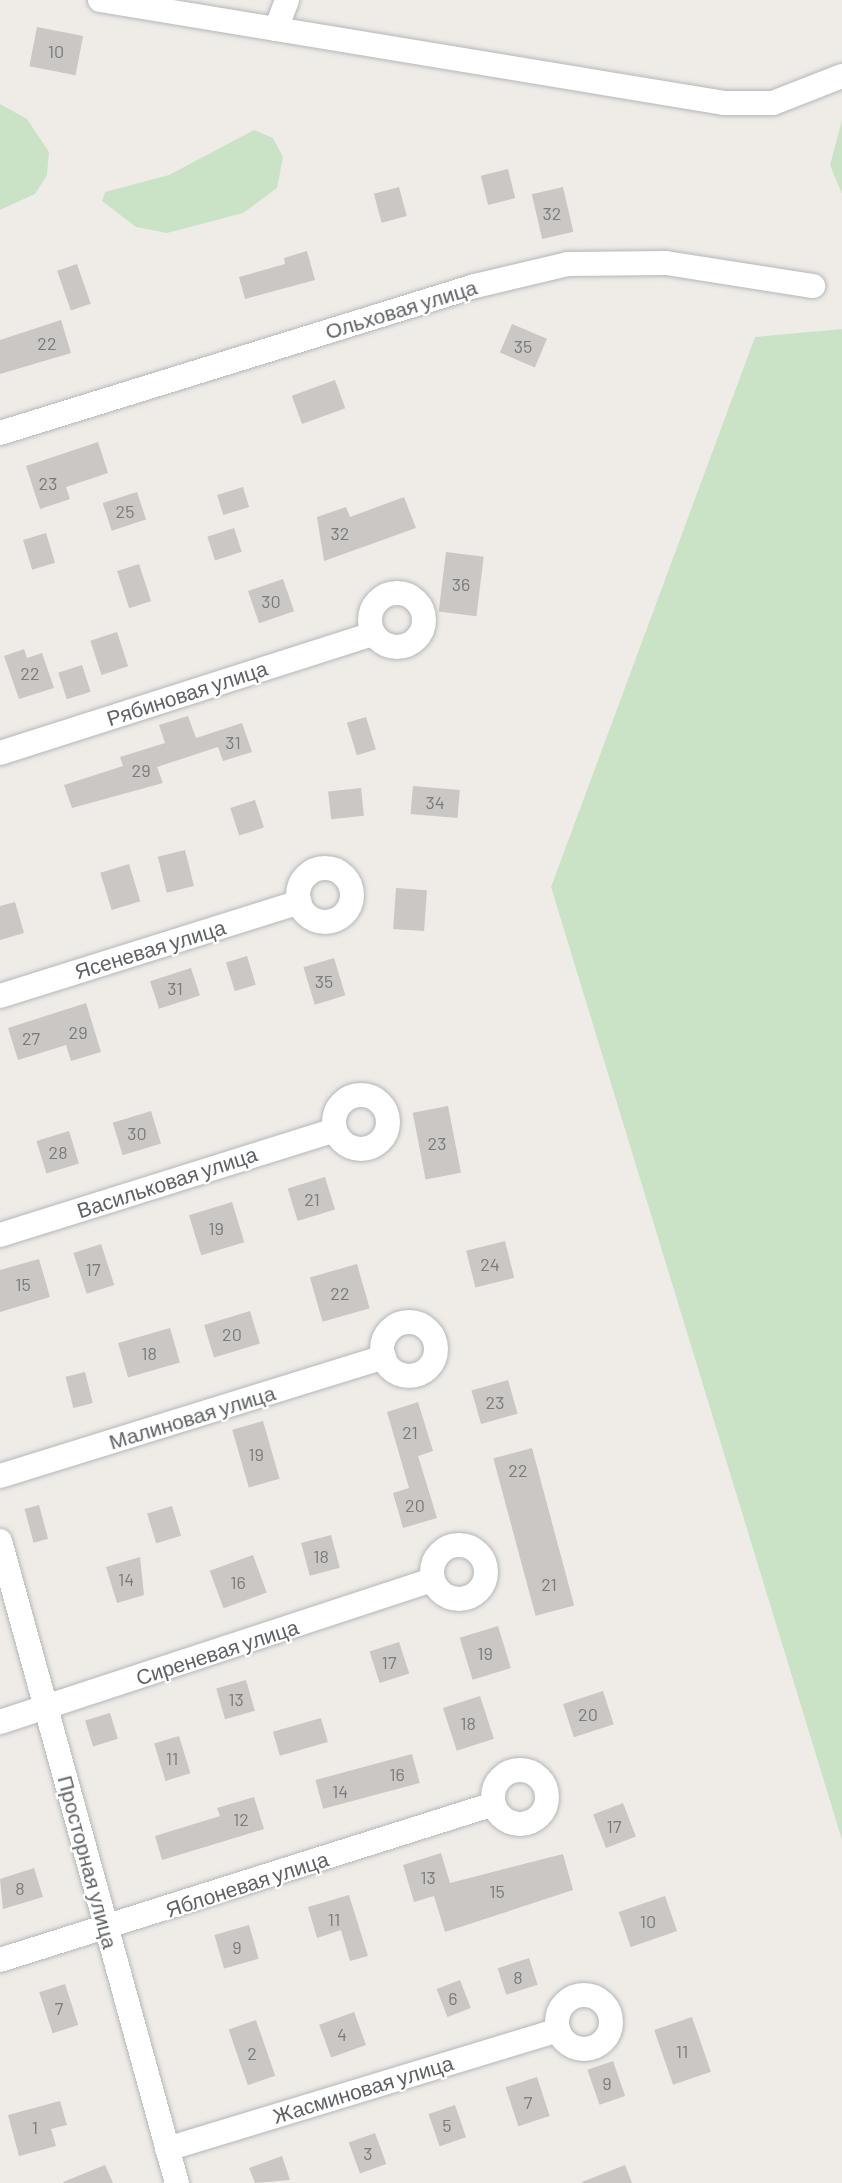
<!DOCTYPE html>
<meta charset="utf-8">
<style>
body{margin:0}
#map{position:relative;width:842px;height:2183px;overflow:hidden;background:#efece7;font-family:Barlow,sans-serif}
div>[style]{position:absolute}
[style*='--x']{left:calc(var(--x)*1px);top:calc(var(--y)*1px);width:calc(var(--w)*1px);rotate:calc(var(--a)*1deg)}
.green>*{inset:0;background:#cae3c7}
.building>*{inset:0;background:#cac7c4;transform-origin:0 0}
.roads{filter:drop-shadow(0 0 2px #b4b7ba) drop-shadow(0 0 2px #b4b7ba)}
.minor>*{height:24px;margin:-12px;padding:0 12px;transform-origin:12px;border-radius:12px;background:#fff}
.minor>.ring{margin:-12px;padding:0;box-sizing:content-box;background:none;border:24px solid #fff;border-radius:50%}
span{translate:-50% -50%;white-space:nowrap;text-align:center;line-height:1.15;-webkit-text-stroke:4.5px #fff;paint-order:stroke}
.number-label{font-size:18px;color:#7a7b7d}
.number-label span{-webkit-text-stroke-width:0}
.street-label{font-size:21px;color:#5f6265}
</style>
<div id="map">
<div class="green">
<div style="clip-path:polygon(0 104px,27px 119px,49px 152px,47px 175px,35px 194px,0 210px)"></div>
<div style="clip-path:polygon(842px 120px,842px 194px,830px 165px)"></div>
<div style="clip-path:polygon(254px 130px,273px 138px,283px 157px,277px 188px,243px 213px,167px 233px,136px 227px,102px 201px,105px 192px,169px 175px)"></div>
<div style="clip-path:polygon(842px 329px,842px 1840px,551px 887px,755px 337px)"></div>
</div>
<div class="building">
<div style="left:37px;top:27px;width:47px;height:40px;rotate:11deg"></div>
<div style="left:508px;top:169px;width:30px;height:28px;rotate:76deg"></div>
<div style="left:399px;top:187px;width:30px;height:26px;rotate:75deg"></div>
<div style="left:563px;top:187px;width:46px;height:32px;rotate:77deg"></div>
<div style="clip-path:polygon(307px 251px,315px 280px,245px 299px,239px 277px,285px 264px,284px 258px)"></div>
<div style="left:77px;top:264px;width:42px;height:21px;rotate:71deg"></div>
<div style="clip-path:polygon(61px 320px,71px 353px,0 374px,0 340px)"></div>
<div style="left:512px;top:324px;width:38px;height:31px;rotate:23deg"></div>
<div style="left:335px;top:380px;width:30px;height:46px;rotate:70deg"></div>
<div style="clip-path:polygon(98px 442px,108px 473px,66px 487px,70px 499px,40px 509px,26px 466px)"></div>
<div style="left:243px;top:487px;width:21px;height:27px;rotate:73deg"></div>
<div style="left:137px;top:492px;width:29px;height:36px;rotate:72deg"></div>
<div style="clip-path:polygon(404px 497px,416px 528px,324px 561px,317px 517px,346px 507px,350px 517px)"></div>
<div style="left:234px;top:528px;width:25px;height:28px;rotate:72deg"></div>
<div style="left:46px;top:533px;width:31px;height:24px;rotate:73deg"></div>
<div style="left:446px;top:552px;width:38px;height:60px;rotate:7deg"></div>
<div style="left:139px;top:564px;width:39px;height:23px;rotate:72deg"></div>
<div style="left:283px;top:579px;width:34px;height:37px;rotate:71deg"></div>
<div style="left:117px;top:632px;width:36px;height:28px;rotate:72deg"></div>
<div style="clip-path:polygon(24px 649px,27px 658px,42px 653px,54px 688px,19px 699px,4px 656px)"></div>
<div style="left:82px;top:665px;width:28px;height:25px;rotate:72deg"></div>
<div style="clip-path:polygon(188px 716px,196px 738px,242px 723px,252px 752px,223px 761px,218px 747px,157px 767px,163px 783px,72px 808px,64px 785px,123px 766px,120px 757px,165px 743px,159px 725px)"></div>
<div style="left:366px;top:717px;width:34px;height:20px;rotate:73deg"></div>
<div style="left:413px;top:786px;width:47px;height:28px;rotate:5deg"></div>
<div style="left:361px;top:788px;width:28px;height:33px;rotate:84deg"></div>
<div style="left:255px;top:800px;width:29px;height:26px;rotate:72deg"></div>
<div style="left:185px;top:850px;width:37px;height:28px;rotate:76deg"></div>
<div style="left:129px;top:864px;width:39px;height:30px;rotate:73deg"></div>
<div style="left:396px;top:888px;width:31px;height:41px;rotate:4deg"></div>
<div style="clip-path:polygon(15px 902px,24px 933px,0 940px,0 906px)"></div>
<div style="left:247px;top:956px;width:30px;height:22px;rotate:73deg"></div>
<div style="left:334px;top:958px;width:39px;height:32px;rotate:73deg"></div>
<div style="left:191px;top:968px;width:29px;height:43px;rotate:72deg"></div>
<div style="clip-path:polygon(86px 1003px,101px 1052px,71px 1061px,66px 1045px,18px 1060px,8px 1028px)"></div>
<div style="left:448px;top:1106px;width:68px;height:36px;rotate:79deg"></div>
<div style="left:151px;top:1111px;width:34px;height:40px;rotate:73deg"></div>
<div style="left:69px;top:1131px;width:34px;height:34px;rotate:73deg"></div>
<div style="left:325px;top:1177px;width:34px;height:39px;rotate:73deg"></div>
<div style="left:232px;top:1202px;width:42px;height:45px;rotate:73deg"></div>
<div style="left:505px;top:1241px;width:38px;height:40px;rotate:76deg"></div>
<div style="left:101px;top:1244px;width:43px;height:29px;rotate:72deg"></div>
<div style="clip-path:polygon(39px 1259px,50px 1297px,0 1312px,0 1270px)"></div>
<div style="left:357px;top:1264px;width:46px;height:49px;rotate:74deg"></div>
<div style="left:250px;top:1311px;width:34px;height:48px;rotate:73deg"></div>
<div style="left:170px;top:1328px;width:36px;height:54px;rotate:74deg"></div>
<div style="left:85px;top:1372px;width:32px;height:20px;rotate:76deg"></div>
<div style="left:508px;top:1380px;width:35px;height:38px;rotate:74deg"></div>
<div style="clip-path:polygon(418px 1402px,433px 1451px,418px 1456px,437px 1518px,403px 1528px,393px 1493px,409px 1488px,387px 1412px)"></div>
<div style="left:263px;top:1421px;width:60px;height:32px;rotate:74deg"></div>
<div style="left:532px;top:1448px;width:163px;height:40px;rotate:75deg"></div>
<div style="left:39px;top:1505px;width:35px;height:15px;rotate:75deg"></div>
<div style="left:172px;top:1506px;width:31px;height:26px;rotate:73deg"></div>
<div style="left:331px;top:1535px;width:34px;height:31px;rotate:75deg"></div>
<div style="left:253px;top:1555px;width:40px;height:46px;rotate:70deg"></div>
<div style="clip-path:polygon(140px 1557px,144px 1595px,117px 1603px,106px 1567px)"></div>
<div style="left:498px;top:1626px;width:44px;height:40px;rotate:73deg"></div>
<div style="left:399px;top:1642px;width:33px;height:31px;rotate:72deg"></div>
<div style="left:246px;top:1680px;width:32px;height:31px;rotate:74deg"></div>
<div style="left:603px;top:1691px;width:35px;height:42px;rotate:72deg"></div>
<div style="left:480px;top:1696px;width:45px;height:39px;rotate:72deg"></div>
<div style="left:110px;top:1713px;width:27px;height:26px;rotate:73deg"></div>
<div style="left:321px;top:1718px;width:25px;height:50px;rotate:74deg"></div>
<div style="left:179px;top:1736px;width:39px;height:26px;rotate:73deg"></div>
<div style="left:412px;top:1754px;width:30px;height:100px;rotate:75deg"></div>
<div style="clip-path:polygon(254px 1797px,264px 1829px,162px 1860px,155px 1836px,220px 1816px,217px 1808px)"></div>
<div style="left:623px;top:1803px;width:36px;height:32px;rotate:69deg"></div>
<div style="clip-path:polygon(441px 1853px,450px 1883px,563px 1854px,573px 1890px,445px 1932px,434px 1896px,414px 1902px,403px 1865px)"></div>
<div style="clip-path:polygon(34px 1868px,43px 1897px,3px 1909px,0 1879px)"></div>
<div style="clip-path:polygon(349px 1895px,368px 1956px,350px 1961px,341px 1930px,317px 1938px,308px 1907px)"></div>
<div style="left:665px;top:1896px;width:37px;height:49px;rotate:71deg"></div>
<div style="left:249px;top:1925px;width:35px;height:36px;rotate:74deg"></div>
<div style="left:529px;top:1958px;width:28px;height:33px;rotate:72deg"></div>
<div style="left:460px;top:1980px;width:30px;height:25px;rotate:69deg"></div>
<div style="left:65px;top:1984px;width:43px;height:27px;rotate:72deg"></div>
<div style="left:354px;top:2012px;width:35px;height:37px;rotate:70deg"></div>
<div style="left:692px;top:2017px;width:58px;height:40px;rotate:71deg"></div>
<div style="left:256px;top:2020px;width:59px;height:29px;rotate:71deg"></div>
<div style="left:613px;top:2061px;width:37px;height:27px;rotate:71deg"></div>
<div style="left:537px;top:2077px;width:41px;height:33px;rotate:72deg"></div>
<div style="clip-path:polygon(60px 2101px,67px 2125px,51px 2129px,56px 2146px,19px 2156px,8px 2115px)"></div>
<div style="left:455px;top:2105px;width:34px;height:28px;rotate:71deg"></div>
<div style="left:375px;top:2133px;width:33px;height:28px;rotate:70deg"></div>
<div style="clip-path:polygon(282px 2156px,290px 2180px,255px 2183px,249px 2168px)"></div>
<div style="clip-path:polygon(105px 2165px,113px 2183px,64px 2183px,63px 2182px)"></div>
<div style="clip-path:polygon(625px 2165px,632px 2183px,582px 2183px,582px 2182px)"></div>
</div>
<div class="roads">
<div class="minor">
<div style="--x:100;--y:0;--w:632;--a:9.37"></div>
<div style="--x:724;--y:103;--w:49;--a:0"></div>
<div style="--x:773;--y:103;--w:74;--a:-21.4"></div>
<div style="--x:276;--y:29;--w:31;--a:-69"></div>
<div style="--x:0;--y:433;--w:497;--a:-17.2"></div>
<div style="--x:475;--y:286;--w:96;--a:-13.3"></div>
<div style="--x:568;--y:264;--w:98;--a:-0.6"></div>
<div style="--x:666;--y:263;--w:149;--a:8.9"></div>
<div class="ring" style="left:370px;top:593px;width:30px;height:30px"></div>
<div style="--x:0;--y:753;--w:392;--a:-17.7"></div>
<div class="ring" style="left:298px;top:868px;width:30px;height:30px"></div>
<div style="--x:0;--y:996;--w:314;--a:-17.4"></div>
<div class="ring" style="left:334px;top:1095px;width:30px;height:30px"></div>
<div style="--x:0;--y:1235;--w:351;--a:-17.4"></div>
<div class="ring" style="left:382px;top:1322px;width:30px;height:30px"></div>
<div style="--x:0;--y:1476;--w:402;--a:-17.2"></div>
<div style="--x:0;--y:1541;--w:666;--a:74.59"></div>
<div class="ring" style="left:432px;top:1545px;width:30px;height:30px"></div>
<div style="--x:0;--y:1722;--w:456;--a:-18.2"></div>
<div class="ring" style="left:493px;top:1770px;width:30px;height:30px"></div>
<div style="--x:0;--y:1960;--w:518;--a:-17.53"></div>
<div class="ring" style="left:557px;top:1995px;width:30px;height:30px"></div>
<div style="--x:167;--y:2149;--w:409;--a:-16.9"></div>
</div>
</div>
<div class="number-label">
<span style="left:56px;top:51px">10</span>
<span style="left:552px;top:213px">32</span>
<span style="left:47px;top:343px">22</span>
<span style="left:523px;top:346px">35</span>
<span style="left:48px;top:483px">23</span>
<span style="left:125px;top:511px">25</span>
<span style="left:340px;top:533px">32</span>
<span style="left:461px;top:584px">36</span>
<span style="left:271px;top:601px">30</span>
<span style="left:30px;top:673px">22</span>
<span style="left:233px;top:742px">31</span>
<span style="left:141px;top:770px">29</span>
<span style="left:435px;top:802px">34</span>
<span style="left:324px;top:981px">35</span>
<span style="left:175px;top:988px">31</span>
<span style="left:78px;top:1032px">29</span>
<span style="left:31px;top:1038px">27</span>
<span style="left:137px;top:1133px">30</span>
<span style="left:437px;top:1143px">23</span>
<span style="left:58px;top:1152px">28</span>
<span style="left:312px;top:1199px">21</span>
<span style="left:216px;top:1228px">19</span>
<span style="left:490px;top:1264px">24</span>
<span style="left:93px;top:1269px">17</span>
<span style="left:23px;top:1284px">15</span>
<span style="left:340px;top:1293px">22</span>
<span style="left:232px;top:1334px">20</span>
<span style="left:149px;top:1353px">18</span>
<span style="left:495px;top:1402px">23</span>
<span style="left:410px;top:1432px">21</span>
<span style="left:256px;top:1454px">19</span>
<span style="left:518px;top:1470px">22</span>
<span style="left:415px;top:1505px">20</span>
<span style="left:321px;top:1556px">18</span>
<span style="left:126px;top:1579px">14</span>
<span style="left:238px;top:1582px">16</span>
<span style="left:549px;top:1584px">21</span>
<span style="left:485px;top:1653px">19</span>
<span style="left:389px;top:1662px">17</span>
<span style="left:236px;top:1699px">13</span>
<span style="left:588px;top:1714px">20</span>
<span style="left:468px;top:1723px">18</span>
<span style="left:172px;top:1758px">11</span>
<span style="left:397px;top:1774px">16</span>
<span style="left:340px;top:1791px">14</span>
<span style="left:241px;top:1819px">12</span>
<span style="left:614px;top:1826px">17</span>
<span style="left:428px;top:1877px">13</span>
<span style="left:20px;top:1888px">8</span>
<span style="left:497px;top:1891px">15</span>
<span style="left:334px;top:1919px">11</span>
<span style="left:648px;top:1921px">10</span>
<span style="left:237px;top:1947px">9</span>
<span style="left:518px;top:1977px">8</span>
<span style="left:453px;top:1998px">6</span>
<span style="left:59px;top:2008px">7</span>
<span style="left:342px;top:2034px">4</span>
<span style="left:682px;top:2051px">11</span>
<span style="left:252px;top:2053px">2</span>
<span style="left:607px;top:2083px">9</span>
<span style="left:528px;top:2102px">7</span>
<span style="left:447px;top:2125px">5</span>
<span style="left:35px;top:2127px">1</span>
<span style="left:368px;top:2153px">3</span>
</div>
<div class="street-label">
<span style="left:401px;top:309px;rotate:-17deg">Ольховая улица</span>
<span style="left:187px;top:693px;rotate:-18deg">Рябиновая улица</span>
<span style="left:150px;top:949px;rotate:-17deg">Ясеневая улица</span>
<span style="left:167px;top:1182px;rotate:-18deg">Васильковая улица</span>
<span style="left:192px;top:1417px;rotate:-17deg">Малиновая улица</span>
<span style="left:217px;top:1652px;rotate:-18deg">Сиреневая улица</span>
<span style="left:88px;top:1862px;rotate:75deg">Просторная улица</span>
<span style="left:247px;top:1884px;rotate:-18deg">Яблоневая улица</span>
<span style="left:363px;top:2089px;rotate:-17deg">Жасминовая улица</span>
</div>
</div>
